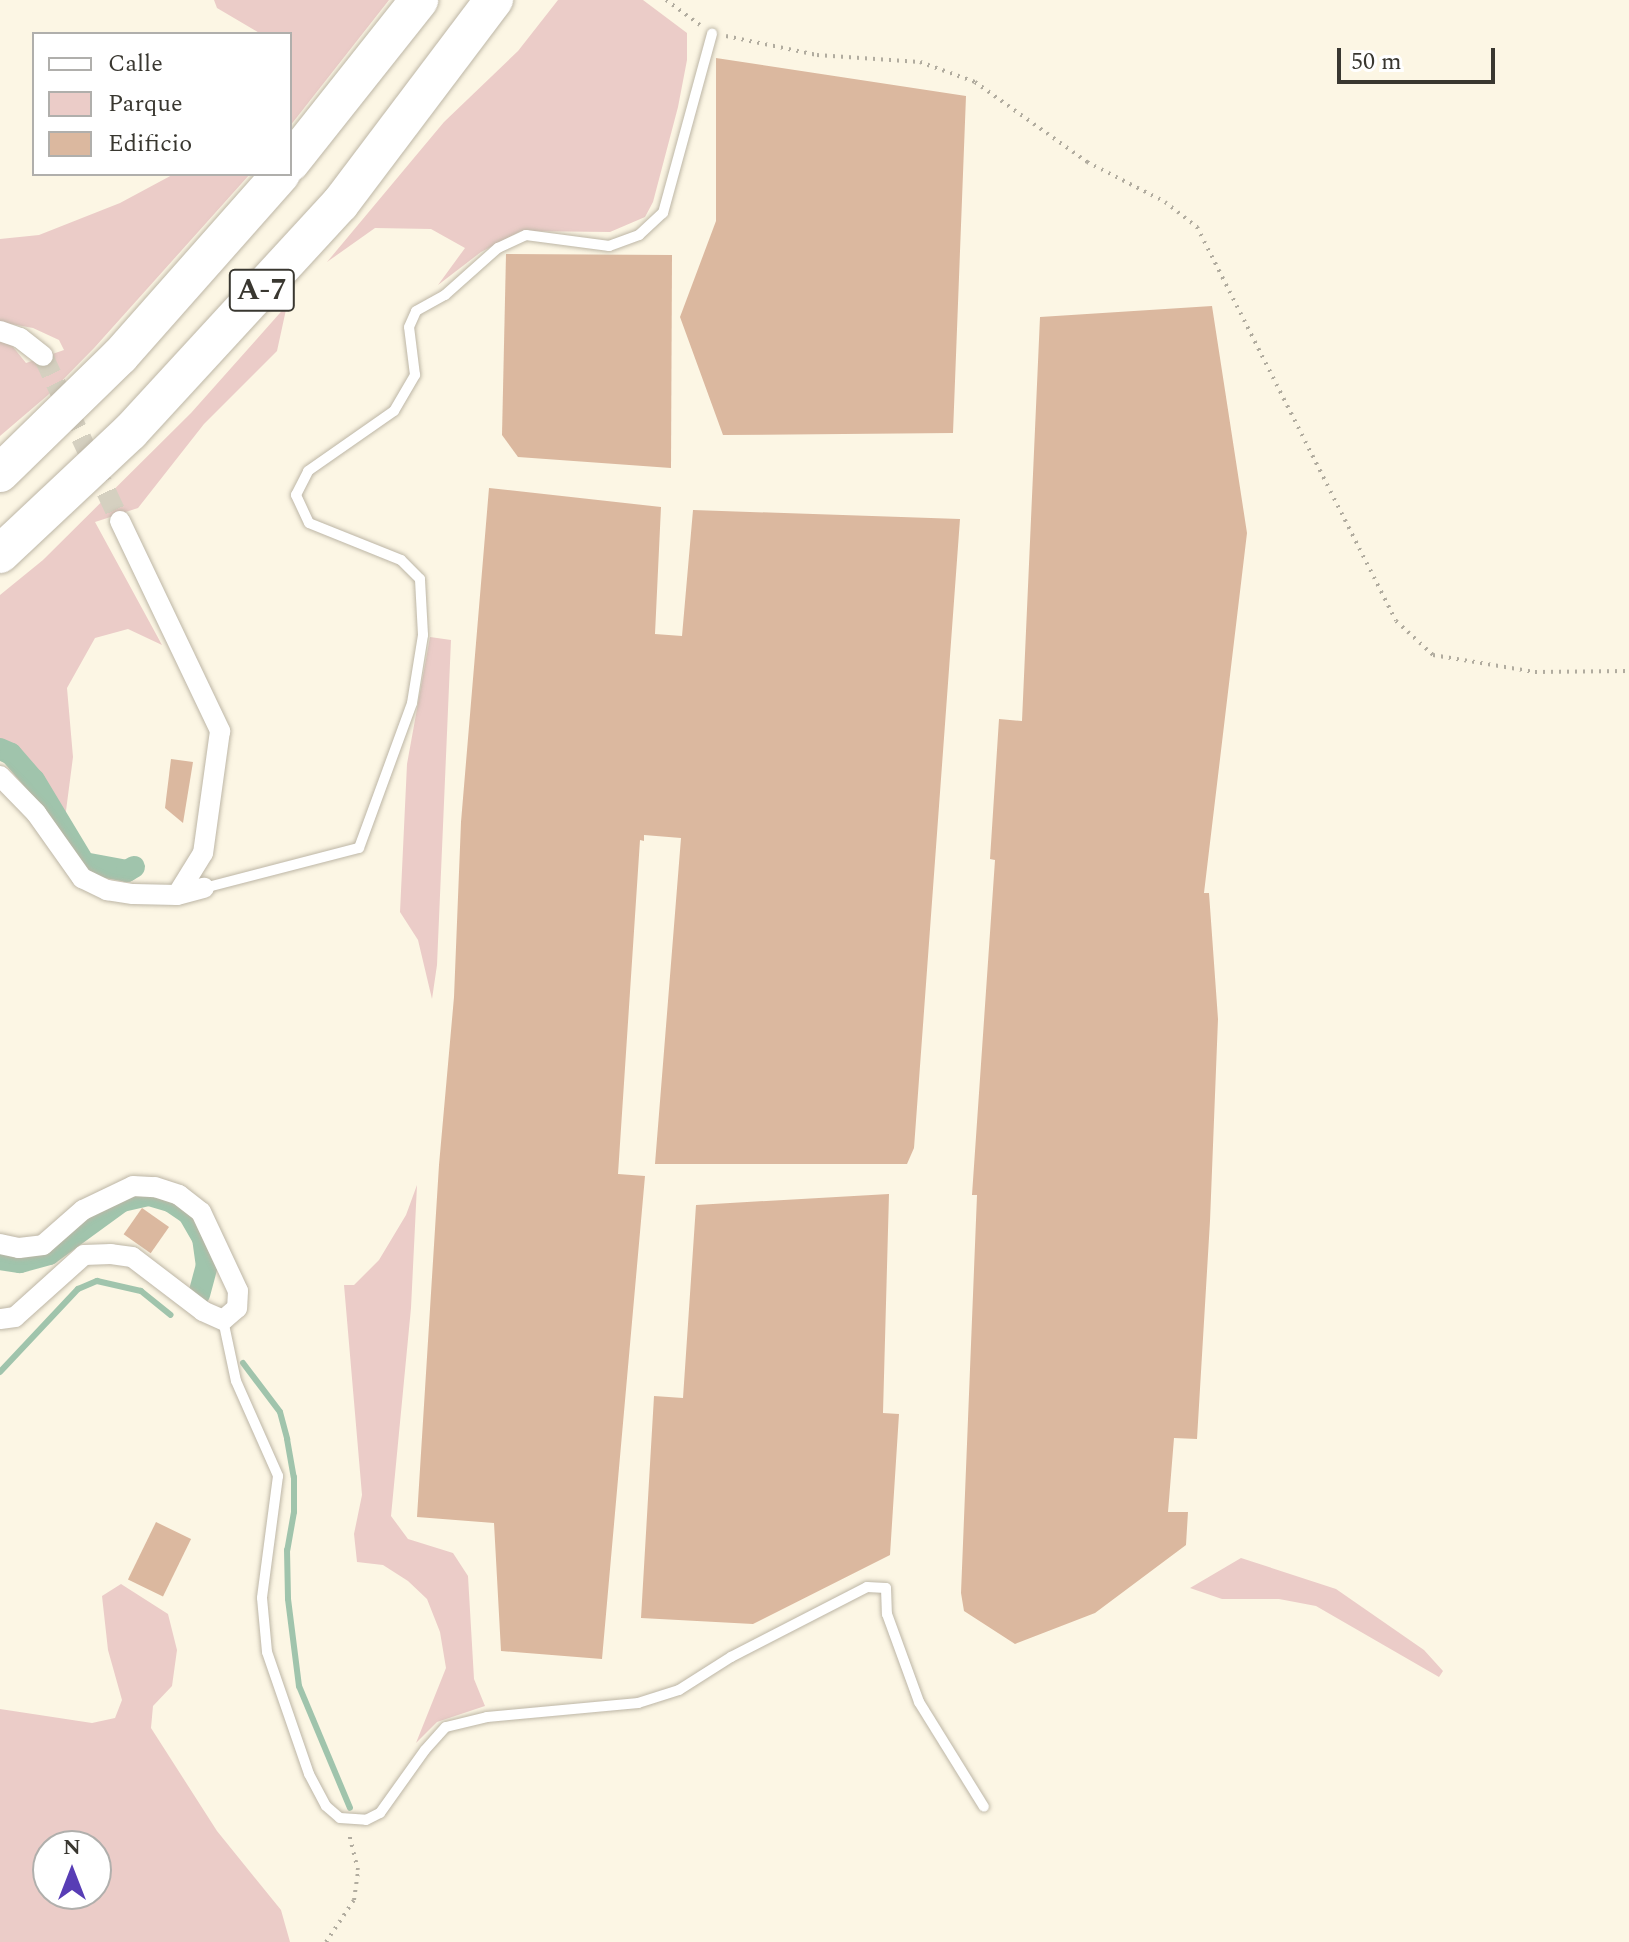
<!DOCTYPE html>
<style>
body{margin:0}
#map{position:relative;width:1629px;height:1942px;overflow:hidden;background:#fcf6e4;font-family:Spectral,serif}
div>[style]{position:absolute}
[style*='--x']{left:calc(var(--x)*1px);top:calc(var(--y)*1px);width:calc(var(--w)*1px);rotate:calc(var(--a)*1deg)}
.green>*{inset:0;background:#ebccc8}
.stream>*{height:6px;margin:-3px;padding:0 3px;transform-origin:3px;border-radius:3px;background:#a0c4ac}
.canal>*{height:22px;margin:-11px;padding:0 11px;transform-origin:11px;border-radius:11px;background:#a0c4ac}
.building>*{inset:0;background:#dbb89f;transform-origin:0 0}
.minor-tunnel>*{height:20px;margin-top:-10px;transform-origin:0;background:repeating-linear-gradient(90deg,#d5d0c0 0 20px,transparent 0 30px)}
.path>*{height:4px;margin-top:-2px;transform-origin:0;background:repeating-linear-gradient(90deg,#b1ac9f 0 2px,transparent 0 8px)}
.roads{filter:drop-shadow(0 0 2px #bdb6a6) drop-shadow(0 0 2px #bdb6a6)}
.service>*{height:10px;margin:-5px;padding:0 5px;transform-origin:5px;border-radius:5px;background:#fff}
.minor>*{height:20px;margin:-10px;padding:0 10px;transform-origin:10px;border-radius:10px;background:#fff}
.motorway>*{height:38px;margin:-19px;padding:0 19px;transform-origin:19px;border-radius:19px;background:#fff}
span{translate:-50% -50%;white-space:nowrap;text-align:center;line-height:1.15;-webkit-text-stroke:7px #fff;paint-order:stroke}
.shield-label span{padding:2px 6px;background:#fff;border:2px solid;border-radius:6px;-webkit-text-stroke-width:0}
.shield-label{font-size:30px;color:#393730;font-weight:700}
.legend{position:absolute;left:32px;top:32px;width:260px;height:144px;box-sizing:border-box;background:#fff;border:2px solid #b0afac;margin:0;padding:10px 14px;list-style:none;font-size:24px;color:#393730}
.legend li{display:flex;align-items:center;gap:16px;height:40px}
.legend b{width:40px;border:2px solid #b0afac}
.north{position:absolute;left:32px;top:1830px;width:80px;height:80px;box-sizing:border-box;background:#fff;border:2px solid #b0afac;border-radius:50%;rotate:0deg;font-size:22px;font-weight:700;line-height:32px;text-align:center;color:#393730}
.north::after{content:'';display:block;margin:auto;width:28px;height:36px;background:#583db5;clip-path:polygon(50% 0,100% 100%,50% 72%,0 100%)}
.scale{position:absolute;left:1337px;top:48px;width:158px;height:36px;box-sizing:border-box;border:4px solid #393730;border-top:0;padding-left:10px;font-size:24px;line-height:28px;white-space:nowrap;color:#393730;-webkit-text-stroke:6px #fff;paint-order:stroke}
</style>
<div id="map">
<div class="green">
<div style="clip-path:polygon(214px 0,389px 0,290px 126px,290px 34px,261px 34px,217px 8px)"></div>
<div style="clip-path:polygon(558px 0,643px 0,687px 33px,687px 60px,678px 107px,653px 202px,645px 217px,610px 232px,521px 231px,481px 252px,438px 285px,465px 248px,431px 229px,375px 228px,327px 262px,444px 122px,518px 51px)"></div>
<div style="clip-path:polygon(174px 174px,250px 174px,95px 347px,48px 395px,0 436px,0 342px,9px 342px,26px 363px,64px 350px,59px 340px,33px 328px,0 322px,0 239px,39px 235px,120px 203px)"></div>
<div style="clip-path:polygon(287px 305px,277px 351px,204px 424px,138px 508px,95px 522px,162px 645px,128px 629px,95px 638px,67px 688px,73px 757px,63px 834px,15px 764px,0 754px,0 595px,43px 560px,191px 413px)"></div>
<div style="clip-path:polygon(430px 637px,451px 640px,437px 965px,432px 999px,418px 940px,400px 912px,407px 764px)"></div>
<div style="clip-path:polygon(417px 1185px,411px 1308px,391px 1516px,408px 1539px,453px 1553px,468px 1576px,474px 1679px,485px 1706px,437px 1722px,416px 1743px,446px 1668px,440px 1632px,427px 1599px,408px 1581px,383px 1565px,357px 1562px,354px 1534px,362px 1495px,344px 1285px,354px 1285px,379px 1260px,406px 1215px)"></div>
<div style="clip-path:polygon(1241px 1558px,1336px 1589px,1424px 1650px,1443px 1671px,1439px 1677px,1316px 1606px,1279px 1599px,1222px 1599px,1190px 1588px)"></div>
<div style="clip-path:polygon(evenodd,121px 1584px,168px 1614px,177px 1650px,172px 1686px,153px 1706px,151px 1728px,217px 1831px,281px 1910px,290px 1942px,0 1942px,0 1709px,92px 1723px,115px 1718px,122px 1700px,108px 1650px,102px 1596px,121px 1584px,48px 1846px,96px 1846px,96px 1894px,48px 1894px,48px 1846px)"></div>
</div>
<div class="stream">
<div style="--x:243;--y:1363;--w:61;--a:52.9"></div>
<div style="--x:280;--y:1412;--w:28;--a:75"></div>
<div style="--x:287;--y:1439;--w:39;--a:80"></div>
<div style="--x:294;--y:1477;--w:35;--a:90"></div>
<div style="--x:294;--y:1512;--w:39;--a:100"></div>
<div style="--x:287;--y:1550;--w:49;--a:88.8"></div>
<div style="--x:288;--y:1599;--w:88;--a:82.8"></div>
<div style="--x:299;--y:1686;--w:132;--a:67.3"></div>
<div style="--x:0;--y:1372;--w:114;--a:-46.8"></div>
<div style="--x:78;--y:1289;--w:21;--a:-23"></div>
<div style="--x:97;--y:1281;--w:45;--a:12.8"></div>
<div style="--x:141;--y:1291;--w:38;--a:39"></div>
</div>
<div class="canal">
<div style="--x:0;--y:749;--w:12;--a:24"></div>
<div style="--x:11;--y:754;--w:35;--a:49"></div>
<div style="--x:34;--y:780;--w:97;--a:58.9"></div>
<div style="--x:84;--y:863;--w:44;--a:10.5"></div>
<div style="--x:127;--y:871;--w:8;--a:-30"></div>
<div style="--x:0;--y:1259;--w:20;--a:9"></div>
<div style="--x:20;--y:1262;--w:30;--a:-15"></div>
<div style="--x:49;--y:1254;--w:90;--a:-36"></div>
<div style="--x:122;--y:1201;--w:28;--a:-13"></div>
<div style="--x:149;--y:1195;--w:22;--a:16"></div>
<div style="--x:170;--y:1201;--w:23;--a:34"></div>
<div style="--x:189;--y:1214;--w:28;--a:60"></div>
<div style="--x:203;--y:1238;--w:27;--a:82"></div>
<div style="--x:207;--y:1265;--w:30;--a:105"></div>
</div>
<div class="building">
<div style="clip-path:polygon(716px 58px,966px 96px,953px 433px,723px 435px,680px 317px,716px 221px)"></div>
<div style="clip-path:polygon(506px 254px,672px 255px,671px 468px,518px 457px,502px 435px)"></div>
<div style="clip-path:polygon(1212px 306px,1247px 533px,1204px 893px,1209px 893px,1218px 1019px,1210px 1221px,1197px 1439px,1174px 1438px,1168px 1512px,1188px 1512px,1186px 1545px,1095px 1613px,1015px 1644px,964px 1611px,961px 1593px,977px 1195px,972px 1195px,995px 860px,990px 859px,999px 719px,1022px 721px,1040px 317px)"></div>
<div style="clip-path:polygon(489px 488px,661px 507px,655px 634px,682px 636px,693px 510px,960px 519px,914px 1148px,907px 1164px,655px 1164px,681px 838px,644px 835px,644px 841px,640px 840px,618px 1174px,645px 1176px,602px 1659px,501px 1651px,494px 1523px,417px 1517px,439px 1165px,454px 997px,461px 822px)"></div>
<div style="clip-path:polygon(171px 759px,193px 762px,183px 823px,165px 808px)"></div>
<div style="clip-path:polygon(889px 1194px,883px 1413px,899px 1414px,890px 1555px,753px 1624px,641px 1618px,654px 1396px,683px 1398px,696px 1205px)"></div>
<div style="left:142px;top:1208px;width:33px;height:32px;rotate:35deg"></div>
<div style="left:156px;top:1522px;width:39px;height:64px;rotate:26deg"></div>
</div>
<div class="minor-tunnel">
<div style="--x:43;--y:356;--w:182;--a:65"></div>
</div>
<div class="path">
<div style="--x:666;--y:0;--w:42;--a:36.3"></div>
<div style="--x:726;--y:36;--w:93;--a:11.8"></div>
<div style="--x:817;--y:55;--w:103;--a:3.9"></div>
<div style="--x:920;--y:62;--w:59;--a:20"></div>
<div style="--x:975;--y:82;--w:138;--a:35.5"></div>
<div style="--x:1087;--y:162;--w:88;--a:27.1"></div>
<div style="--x:1165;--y:202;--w:41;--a:38"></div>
<div style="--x:1197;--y:227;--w:441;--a:63.2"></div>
<div style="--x:1396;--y:621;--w:50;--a:42.6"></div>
<div style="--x:1433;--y:655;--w:103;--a:9.5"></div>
<div style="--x:1535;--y:672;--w:94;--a:-0.6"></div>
<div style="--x:326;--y:1942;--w:50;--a:-56.3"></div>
<div style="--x:354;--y:1900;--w:30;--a:-82"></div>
<div style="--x:358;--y:1870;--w:36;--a:-104"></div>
</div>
<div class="roads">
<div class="service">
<div style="--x:204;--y:888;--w:160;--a:-14.5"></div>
<div style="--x:359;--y:848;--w:154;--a:-69.9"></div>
<div style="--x:412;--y:703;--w:69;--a:-80.8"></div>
<div style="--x:423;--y:635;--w:56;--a:-93.1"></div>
<div style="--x:420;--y:579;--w:27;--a:-135"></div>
<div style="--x:401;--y:560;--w:99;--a:-158.1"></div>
<div style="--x:309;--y:523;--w:31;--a:-115"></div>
<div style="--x:296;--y:495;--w:27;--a:-63"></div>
<div style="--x:308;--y:471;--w:105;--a:-34.9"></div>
<div style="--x:394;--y:411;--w:42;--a:-59.7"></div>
<div style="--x:415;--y:375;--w:48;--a:-97.1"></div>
<div style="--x:409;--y:327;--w:17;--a:-66"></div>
<div style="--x:416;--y:311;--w:33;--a:-29"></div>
<div style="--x:445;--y:295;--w:71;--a:-41.6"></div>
<div style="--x:498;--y:248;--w:31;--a:-25"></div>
<div style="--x:526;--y:235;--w:84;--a:7.5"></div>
<div style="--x:609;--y:246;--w:32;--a:-20"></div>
<div style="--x:639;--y:235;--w:33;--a:-43"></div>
<div style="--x:663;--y:213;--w:186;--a:-74.7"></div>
<div style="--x:223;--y:1320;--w:62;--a:78"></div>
<div style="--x:236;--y:1381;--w:104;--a:66.1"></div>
<div style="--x:278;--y:1476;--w:123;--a:97.5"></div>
<div style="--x:262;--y:1598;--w:54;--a:84.7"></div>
<div style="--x:267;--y:1652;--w:129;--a:71"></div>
<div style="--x:309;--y:1774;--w:36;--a:62"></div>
<div style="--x:326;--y:1806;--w:18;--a:41"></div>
<div style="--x:340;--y:1818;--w:26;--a:4"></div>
<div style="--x:366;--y:1820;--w:16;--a:-27"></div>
<div style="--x:380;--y:1813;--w:77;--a:-54.5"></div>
<div style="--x:425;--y:1750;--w:31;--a:-48"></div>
<div style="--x:446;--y:1727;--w:42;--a:-13.7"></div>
<div style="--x:487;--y:1717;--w:152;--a:-5.3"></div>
<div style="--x:638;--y:1703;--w:43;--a:-17.6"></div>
<div style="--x:679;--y:1690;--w:62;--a:-32.4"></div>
<div style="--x:731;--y:1657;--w:153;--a:-27.2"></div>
<div style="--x:867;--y:1587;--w:19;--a:3"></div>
<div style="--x:886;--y:1588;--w:26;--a:88"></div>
<div style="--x:887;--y:1614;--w:94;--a:70"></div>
<div style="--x:919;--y:1702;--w:123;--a:58.2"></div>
</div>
<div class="minor">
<div style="--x:0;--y:331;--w:21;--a:19"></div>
<div style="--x:20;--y:338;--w:29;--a:38"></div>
<div style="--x:120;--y:521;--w:233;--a:64.5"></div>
<div style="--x:220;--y:731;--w:123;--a:97.9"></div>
<div style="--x:203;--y:853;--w:49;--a:121.8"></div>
<div style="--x:0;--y:776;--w:52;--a:45.8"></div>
<div style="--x:36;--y:813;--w:80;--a:54.7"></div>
<div style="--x:82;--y:878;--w:28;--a:26"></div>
<div style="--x:107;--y:890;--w:26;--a:9"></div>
<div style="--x:133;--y:894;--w:44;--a:1.3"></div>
<div style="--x:177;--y:895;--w:28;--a:-15"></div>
<div style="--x:0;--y:1244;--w:19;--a:12"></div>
<div style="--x:19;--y:1248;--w:24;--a:-7"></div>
<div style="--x:43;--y:1245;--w:53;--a:-41.2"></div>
<div style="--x:83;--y:1210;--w:55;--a:-25.6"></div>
<div style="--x:133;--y:1186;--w:22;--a:3"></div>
<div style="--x:155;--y:1187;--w:25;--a:18"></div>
<div style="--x:179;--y:1195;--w:28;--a:38"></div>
<div style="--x:201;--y:1212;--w:87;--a:64.9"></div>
<div style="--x:238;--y:1291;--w:17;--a:93"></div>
<div style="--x:237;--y:1308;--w:18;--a:139"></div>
<div style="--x:223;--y:1320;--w:22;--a:-156"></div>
<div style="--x:203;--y:1311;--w:89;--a:-142.7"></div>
<div style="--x:132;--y:1257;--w:21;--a:-172"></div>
<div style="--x:111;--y:1254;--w:27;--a:178"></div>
<div style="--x:84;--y:1255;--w:93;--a:138.1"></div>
<div style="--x:15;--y:1317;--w:15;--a:172"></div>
</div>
<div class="motorway">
<div style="--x:290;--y:163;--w:208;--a:-51.6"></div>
<div style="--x:0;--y:473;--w:168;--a:-44.3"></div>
<div style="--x:120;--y:356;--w:243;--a:-48.5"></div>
<div style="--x:0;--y:554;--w:178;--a:-43.2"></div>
<div style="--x:130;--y:432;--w:310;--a:-47.4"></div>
<div style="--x:340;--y:204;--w:256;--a:-53"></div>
</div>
</div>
<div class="shield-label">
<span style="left:262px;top:290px">A-7</span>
</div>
<ul class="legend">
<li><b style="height:10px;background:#fff"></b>Calle</li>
<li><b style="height:22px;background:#ebccc8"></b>Parque</li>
<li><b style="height:22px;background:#dbb89f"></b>Edificio</li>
</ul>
<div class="north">N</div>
<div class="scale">50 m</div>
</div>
